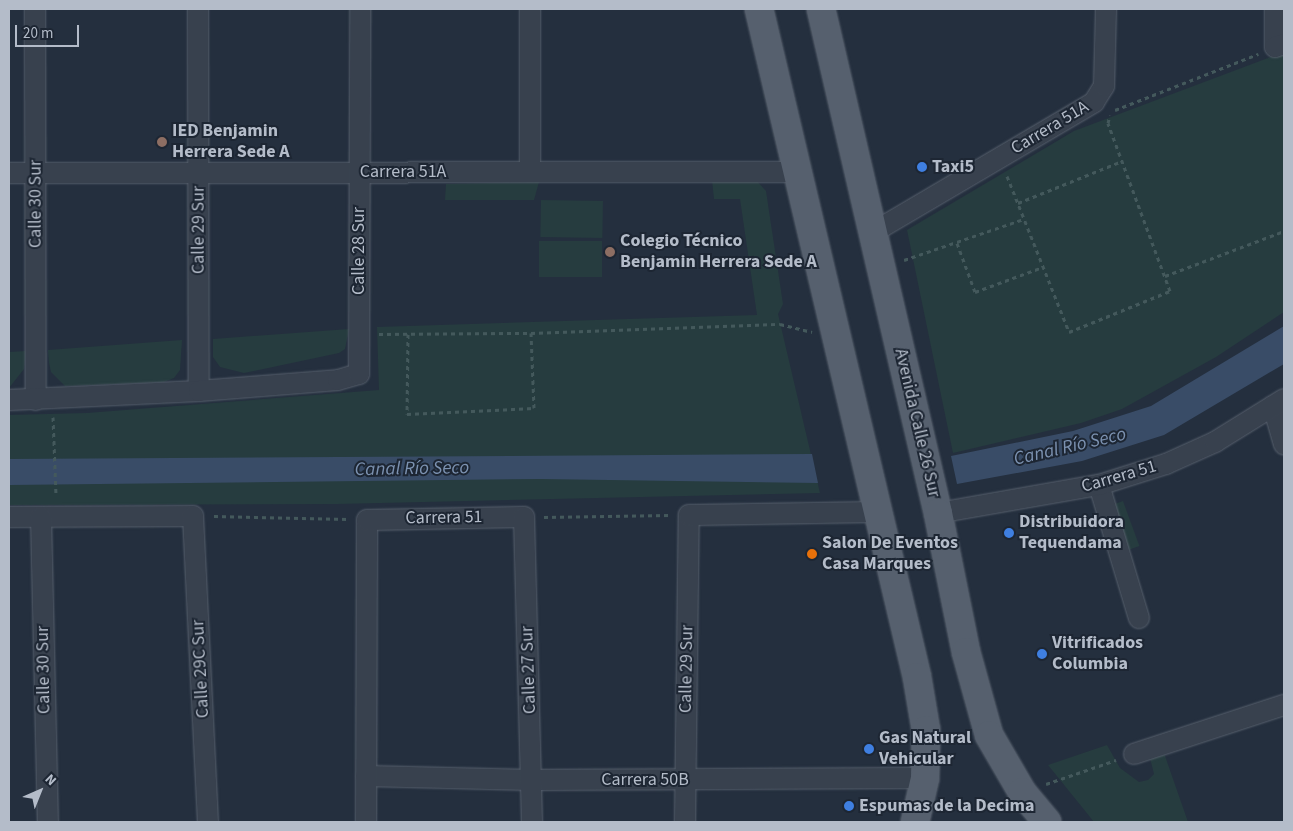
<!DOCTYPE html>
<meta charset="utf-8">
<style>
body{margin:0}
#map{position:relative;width:1293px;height:831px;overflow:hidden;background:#242f3e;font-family:"Source Sans 3",sans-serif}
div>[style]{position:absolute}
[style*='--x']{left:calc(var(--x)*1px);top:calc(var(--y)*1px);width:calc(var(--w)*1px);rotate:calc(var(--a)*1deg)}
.green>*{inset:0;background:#263c3f;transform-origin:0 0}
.water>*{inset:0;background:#394c67}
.path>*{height:3px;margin-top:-1.5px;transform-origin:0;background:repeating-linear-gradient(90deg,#44595c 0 4px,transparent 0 8px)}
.roads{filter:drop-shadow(0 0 1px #565f6c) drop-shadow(0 0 1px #565f6c)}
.street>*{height:20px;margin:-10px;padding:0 10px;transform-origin:10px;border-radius:10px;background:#38414e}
.primary>*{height:28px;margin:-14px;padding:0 14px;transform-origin:14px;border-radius:14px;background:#56606e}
.dots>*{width:14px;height:14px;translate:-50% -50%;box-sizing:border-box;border:2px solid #1d2633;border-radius:50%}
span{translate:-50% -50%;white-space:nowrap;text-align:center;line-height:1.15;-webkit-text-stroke:4px #1d2633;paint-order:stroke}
.street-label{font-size:18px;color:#b4bcc9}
.poi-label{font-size:18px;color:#b4bcc9;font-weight:700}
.left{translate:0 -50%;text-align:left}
.water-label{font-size:19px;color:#7c92b1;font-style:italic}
.frame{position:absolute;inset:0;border:10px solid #b4bcc9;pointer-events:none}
.north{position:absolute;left:15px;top:766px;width:50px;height:50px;-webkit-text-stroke:4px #1d2633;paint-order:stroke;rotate:44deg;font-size:14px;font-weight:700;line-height:20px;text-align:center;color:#b4bcc9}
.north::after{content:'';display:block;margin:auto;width:18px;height:22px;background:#b4bcc9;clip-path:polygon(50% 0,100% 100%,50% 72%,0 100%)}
.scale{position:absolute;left:15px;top:25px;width:64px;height:22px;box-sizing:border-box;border:2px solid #b4bcc9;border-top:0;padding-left:6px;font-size:15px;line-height:18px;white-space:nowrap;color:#b4bcc9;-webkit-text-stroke:4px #1d2633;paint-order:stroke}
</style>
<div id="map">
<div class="green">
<div style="clip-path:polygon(1284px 52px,1284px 312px,1216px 357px,1122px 409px,1081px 423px,953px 453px,907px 230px,1074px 131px)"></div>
<div style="clip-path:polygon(755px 179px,766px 191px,783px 304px,778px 314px,820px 493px,337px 504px,9px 505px,9px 415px,87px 413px,379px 390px,377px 327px,757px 315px,740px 199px,714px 199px,712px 180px)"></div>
<div style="clip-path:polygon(539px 182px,534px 200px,445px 200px,446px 184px)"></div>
<div style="left:541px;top:200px;width:62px;height:37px;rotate:1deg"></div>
<div style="left:539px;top:241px;width:63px;height:36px"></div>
<div style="clip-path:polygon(349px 329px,345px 349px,339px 353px,244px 373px,220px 367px,213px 357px,213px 339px)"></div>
<div style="clip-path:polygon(182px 340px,180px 370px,174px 378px,164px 382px,65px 386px,51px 372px,49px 363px,48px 350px)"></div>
<div style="clip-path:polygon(26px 351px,24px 369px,9px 388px,9px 352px)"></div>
<div style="left:1123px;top:501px;width:48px;height:11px;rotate:70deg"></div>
<div style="clip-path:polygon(1107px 745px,1120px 768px,1139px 782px,1148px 780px,1154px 774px,1150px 758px,1164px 753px,1188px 822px,1094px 822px,1048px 765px)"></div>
</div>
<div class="water">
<div style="clip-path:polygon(1284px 326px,1284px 364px,1164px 435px,1082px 461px,957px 484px,951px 456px,1073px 431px,1151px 406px)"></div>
<div style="clip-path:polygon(812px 454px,818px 483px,541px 479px,9px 485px,9px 459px)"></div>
</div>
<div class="path">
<div style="--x:1115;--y:110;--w:154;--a:-21.4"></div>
<div style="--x:1007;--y:176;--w:168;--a:68.3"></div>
<div style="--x:1069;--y:332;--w:109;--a:-22.1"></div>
<div style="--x:1170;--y:291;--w:179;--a:-110.3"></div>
<div style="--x:1108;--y:123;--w:8;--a:-76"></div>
<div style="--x:1018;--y:203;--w:112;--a:-22"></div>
<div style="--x:957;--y:243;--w:52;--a:69.8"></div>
<div style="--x:975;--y:292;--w:72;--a:-20.2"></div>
<div style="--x:904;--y:260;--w:127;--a:-18.9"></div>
<div style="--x:1165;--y:276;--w:127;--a:-20.7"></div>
<div style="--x:379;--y:334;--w:152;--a:-0.4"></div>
<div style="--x:531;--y:333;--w:249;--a:-2.1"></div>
<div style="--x:780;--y:324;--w:33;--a:14"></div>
<div style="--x:408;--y:334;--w:80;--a:90.7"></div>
<div style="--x:407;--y:414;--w:127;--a:-2.7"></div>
<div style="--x:534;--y:408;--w:75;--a:-92.3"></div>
<div style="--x:53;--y:417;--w:79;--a:87.8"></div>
<div style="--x:214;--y:516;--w:134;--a:1.3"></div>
<div style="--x:544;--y:517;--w:126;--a:-0.9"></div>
<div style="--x:1046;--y:784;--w:74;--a:-18.9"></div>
</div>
<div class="roads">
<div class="street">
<div style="--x:35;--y:9;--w:391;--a:89.9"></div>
<div style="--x:198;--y:9;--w:382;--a:89.9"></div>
<div style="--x:530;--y:9;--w:163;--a:90"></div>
<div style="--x:1275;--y:9;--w:38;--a:90"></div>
<div style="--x:1275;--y:47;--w:9;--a:-18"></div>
<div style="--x:9;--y:173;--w:789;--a:-0.07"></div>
<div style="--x:872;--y:233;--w:258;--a:-30.5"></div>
<div style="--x:1094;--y:102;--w:19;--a:-58"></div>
<div style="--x:1104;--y:86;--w:77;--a:-88.5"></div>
<div style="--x:9;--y:400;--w:190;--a:-2.7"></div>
<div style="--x:199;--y:391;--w:139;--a:-4.5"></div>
<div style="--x:338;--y:380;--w:22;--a:-16"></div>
<div style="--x:359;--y:374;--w:365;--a:-89.8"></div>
<div style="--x:1273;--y:406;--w:40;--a:74"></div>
<div style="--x:1099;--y:485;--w:139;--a:73.3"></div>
<div style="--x:938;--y:513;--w:163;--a:-9.9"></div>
<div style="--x:1099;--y:485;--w:70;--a:-17.4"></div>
<div style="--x:1166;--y:464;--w:54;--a:-24.2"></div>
<div style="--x:1215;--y:442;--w:81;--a:-31.9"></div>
<div style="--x:9;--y:517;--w:184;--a:-0.3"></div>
<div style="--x:193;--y:516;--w:306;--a:87.2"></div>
<div style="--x:41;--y:517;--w:305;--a:88.7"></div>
<div style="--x:1134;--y:754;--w:158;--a:-18.1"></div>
<div style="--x:366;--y:776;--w:166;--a:1.4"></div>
<div style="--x:532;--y:780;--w:393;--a:-0.3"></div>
<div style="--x:366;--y:822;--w:302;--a:-89.8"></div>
<div style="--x:367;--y:520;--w:157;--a:-1.1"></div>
<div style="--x:524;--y:517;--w:305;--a:88.5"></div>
<div style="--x:685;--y:822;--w:307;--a:-89.3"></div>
<div style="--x:689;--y:515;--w:191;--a:-0.9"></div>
</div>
<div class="primary">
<div style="--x:759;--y:9;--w:686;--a:76.69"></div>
<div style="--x:917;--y:677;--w:54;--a:80.4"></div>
<div style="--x:926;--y:730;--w:48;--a:91.2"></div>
<div style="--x:925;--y:778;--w:45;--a:102.8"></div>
<div style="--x:821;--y:9;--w:517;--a:76.93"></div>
<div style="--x:938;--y:513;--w:142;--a:78.6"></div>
<div style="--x:966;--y:652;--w:86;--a:74.5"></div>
<div style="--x:989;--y:735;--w:66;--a:59.9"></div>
<div style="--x:1022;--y:792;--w:39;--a:50"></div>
</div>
</div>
<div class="dots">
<div style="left:162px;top:142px;background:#8d6e63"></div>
<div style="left:922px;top:167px;background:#3f7fe0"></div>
<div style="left:610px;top:252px;background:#8d6e63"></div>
<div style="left:1009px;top:533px;background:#3f7fe0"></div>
<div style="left:812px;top:554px;background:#e8710a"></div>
<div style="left:1042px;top:654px;background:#3f7fe0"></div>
<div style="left:869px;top:749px;background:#3f7fe0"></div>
<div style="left:849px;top:806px;background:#3f7fe0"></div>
</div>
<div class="street-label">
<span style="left:1050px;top:128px;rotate:-31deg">Carrera 51A</span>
<span style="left:403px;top:172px">Carrera 51A</span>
<span style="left:36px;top:204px;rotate:-90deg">Calle 30 Sur</span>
<span style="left:199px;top:230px;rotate:-90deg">Calle 29 Sur</span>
<span style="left:359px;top:251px;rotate:-90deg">Calle 28 Sur</span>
<span style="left:917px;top:423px;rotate:77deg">Avenida Calle 26 Sur</span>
<span style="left:1119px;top:477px;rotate:-16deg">Carrera 51</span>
<span style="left:444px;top:518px;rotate:-1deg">Carrera 51</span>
<span style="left:201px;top:669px;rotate:-93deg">Calle 29C Sur</span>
<span style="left:687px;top:669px;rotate:-89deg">Calle 29 Sur</span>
<span style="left:44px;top:670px;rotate:-91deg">Calle 30 Sur</span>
<span style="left:529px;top:670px;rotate:-92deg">Calle 27 Sur</span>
<span style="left:645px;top:780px">Carrera 50B</span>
</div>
<div class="poi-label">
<span class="left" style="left:172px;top:142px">IED Benjamin<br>Herrera Sede A</span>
<span class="left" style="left:932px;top:167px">Taxi5</span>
<span class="left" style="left:620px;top:252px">Colegio Técnico<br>Benjamin Herrera Sede A</span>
<span class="left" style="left:1019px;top:533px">Distribuidora<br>Tequendama</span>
<span class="left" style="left:822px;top:554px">Salon De Eventos<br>Casa Marques</span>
<span class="left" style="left:1052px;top:654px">Vitrificados<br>Columbia</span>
<span class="left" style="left:879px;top:749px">Gas Natural<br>Vehicular</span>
<span class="left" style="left:859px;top:806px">Espumas de la Decima</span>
</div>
<div class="water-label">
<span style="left:1070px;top:447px;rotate:-13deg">Canal Río Seco</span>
<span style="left:412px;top:469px;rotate:-1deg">Canal Río Seco</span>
</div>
<div class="frame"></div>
<div class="north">N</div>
<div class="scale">20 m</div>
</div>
